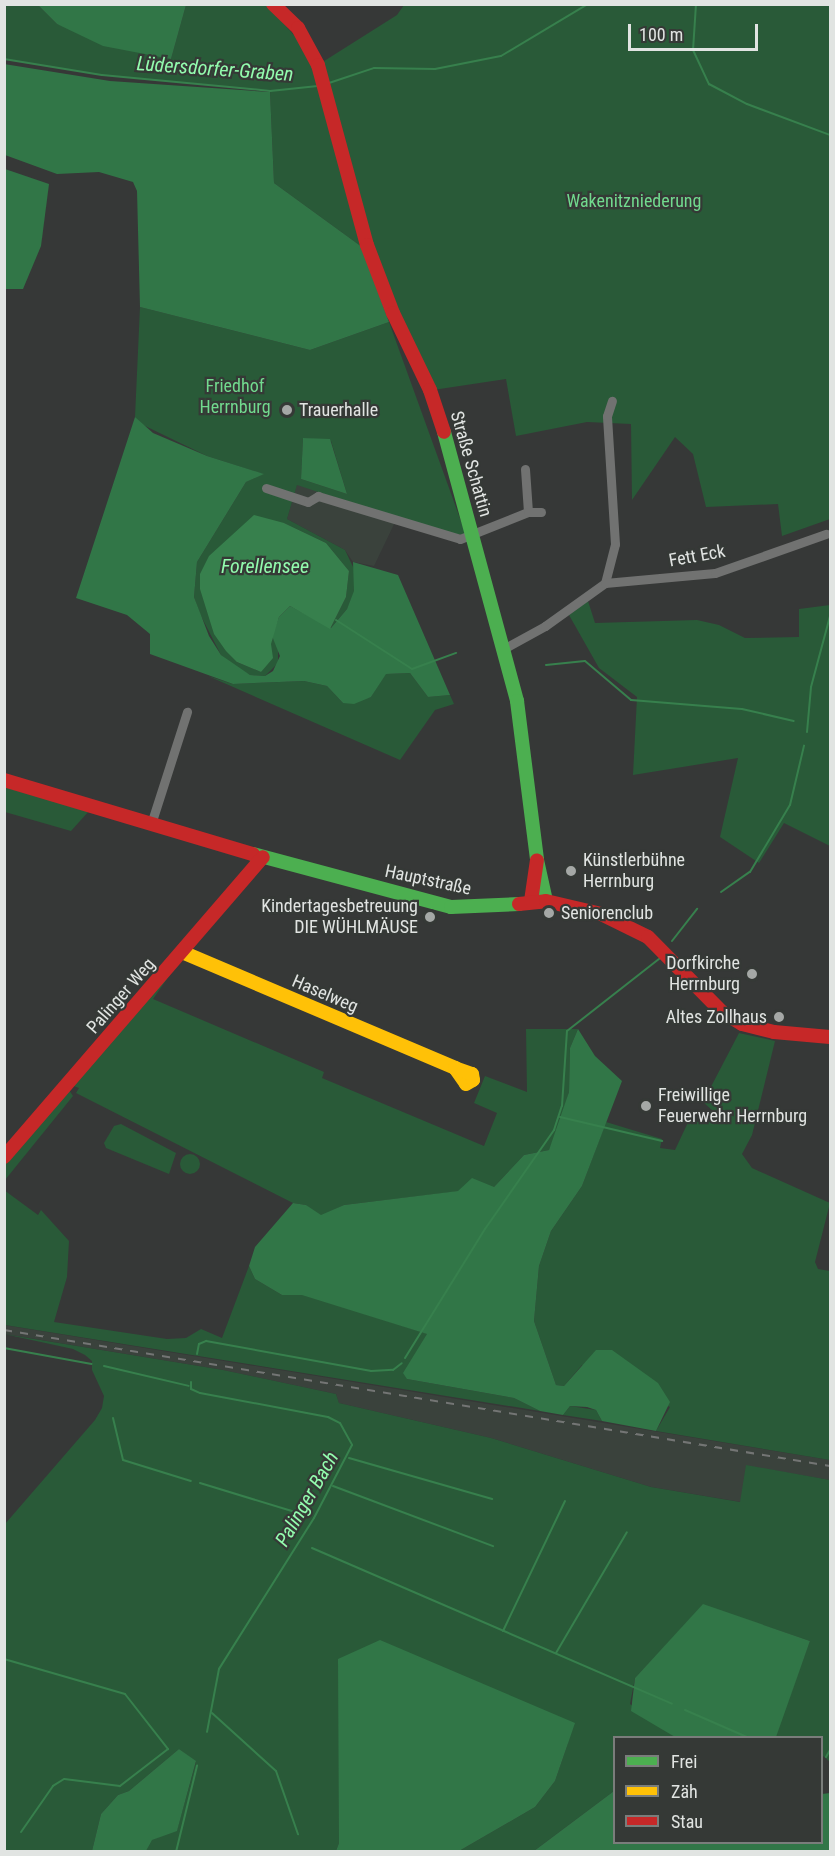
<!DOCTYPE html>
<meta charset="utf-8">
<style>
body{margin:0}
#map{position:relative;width:835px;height:1856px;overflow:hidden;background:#363837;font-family:"Roboto Condensed",sans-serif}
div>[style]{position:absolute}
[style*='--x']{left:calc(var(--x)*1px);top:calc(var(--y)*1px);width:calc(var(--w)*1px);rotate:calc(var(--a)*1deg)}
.built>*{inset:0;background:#3a423c}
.green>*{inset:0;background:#295a38}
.round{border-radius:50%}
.forest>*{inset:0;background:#317647}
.water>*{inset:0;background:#37804d}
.stream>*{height:2px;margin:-1px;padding:0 1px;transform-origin:1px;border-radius:1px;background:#37804d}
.street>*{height:9px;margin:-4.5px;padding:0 4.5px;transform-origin:4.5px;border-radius:4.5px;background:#717271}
.fast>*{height:14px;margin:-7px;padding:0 7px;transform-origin:7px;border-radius:7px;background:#4caf50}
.slow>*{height:14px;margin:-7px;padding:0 7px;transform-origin:7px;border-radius:7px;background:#ffc107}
.jam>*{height:14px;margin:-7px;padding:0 7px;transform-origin:7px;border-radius:7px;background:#c62828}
.rail>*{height:2px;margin-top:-1px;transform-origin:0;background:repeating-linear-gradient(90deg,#737574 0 8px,transparent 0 16px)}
.dots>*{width:16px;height:16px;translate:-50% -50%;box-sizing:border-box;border:3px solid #353936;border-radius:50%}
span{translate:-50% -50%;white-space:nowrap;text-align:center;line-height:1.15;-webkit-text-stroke:4.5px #353936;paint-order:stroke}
.park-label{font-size:18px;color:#71da8e}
.poi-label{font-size:18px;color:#e1e4e2}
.left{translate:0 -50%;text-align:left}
.right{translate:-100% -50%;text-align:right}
.street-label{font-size:18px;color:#e1e4e2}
.water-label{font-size:20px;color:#93fcae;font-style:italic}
.frame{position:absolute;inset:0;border:6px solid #e1e4e2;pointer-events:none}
.legend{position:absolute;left:613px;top:1736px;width:210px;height:108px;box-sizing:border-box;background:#353936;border:2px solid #7a7d7b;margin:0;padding:8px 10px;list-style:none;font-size:18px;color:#e1e4e2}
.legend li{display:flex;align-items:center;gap:12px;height:30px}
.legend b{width:30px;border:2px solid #7a7d7b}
.scale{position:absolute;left:628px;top:24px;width:130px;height:27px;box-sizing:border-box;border:3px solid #e1e4e2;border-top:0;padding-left:8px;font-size:18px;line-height:21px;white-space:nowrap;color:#e1e4e2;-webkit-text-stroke:4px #353936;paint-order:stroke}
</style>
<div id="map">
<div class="built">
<div style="clip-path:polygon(297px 484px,397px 518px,374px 566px,353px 562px,345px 550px,287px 519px)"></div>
<div style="clip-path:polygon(4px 1325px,830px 1460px,830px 1480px,747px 1466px,741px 1502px,651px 1487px,491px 1438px,339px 1403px,336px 1394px,223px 1370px,5px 1334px)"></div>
</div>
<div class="green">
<div style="clip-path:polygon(4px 5px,38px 5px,57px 24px,171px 59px,186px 5px,267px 5px,309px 52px,362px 247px,274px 183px,270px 91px,102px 75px,5px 59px)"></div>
<div style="clip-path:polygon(404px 5px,830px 5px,830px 519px,782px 536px,778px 504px,706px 507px,693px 454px,675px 437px,632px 500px,631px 424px,587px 422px,516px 436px,506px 379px,433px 390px,416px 357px,372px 243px,321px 63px,397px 15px)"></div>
<div style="clip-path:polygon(evenodd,140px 307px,310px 350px,389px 322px,466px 535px,443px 533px,297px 485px,287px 519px,345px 550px,355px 571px,355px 591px,347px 609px,330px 629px,346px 597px,349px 571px,326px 543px,284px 523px,237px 662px,261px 672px,272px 636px,278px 648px,278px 663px,265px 676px,250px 675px,235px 667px,221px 655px,200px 614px,194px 597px,197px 562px,246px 482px,263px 474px,207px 456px,139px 423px,135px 417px,140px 307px,303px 438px,331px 441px,347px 494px,301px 479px,303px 438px)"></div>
<div style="clip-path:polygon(588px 601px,595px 623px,697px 620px,719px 625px,745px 638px,799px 637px,799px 609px,830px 605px,830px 846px,784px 823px,759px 863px,720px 837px,738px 758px,633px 775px,637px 697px,599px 668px,569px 615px)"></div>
<div style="clip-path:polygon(410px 673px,428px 697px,450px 695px,454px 704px,435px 710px,400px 760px,208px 676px,233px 684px,304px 681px,327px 686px,343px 703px,371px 697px,385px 674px)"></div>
<div style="clip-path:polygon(4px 787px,89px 811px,71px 831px,5px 812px)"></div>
<div style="clip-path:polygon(176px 966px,153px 999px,324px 1072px,322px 1078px,484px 1146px,497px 1113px,474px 1103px,485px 1076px,527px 1092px,526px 1029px,578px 1029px,570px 1048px,569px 1092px,560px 1126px,549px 1150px,524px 1155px,494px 1187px,344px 1205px,321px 1216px,313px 1213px,306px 1205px,293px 1203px,76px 1093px,79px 1088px,71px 1085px)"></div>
<div style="clip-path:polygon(739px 1033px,775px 1041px,752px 1135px,742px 1154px,752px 1168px,830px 1203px,815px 1262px,818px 1269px,830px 1271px,830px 1460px,656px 1431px,670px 1407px,582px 1365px,564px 1386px,556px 1385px,534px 1321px,539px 1266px,551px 1231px,582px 1186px,606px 1122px,662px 1139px,660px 1148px,675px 1150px,691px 1116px,695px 1116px,697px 1122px,712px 1117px,721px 1122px,724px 1114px,714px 1112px,703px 1102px)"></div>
<div style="clip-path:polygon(69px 1090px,73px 1096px,5px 1180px,5px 1163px)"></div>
<div style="clip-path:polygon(121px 1124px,176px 1153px,169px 1174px,106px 1148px,104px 1143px,114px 1126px)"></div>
<div class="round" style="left:180px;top:1154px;width:20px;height:20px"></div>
<div style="clip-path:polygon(4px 1190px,38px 1215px,41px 1210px,69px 1241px,67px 1277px,54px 1322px,167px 1339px,186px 1338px,201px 1329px,222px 1338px,249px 1266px,255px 1279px,282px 1295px,302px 1294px,428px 1334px,407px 1379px,514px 1398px,540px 1411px,5px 1325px)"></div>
<div style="clip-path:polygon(4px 1334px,223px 1370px,336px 1394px,339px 1403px,491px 1438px,651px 1487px,740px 1502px,746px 1465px,830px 1480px,830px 1762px,822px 1755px,822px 1738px,775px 1736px,810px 1641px,703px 1605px,635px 1678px,630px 1704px,675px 1737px,614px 1738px,614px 1791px,534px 1851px,459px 1851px,535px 1807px,555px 1781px,568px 1743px,339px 1843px,336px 1851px,146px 1851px,151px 1840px,177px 1830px,196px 1762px,179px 1749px,129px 1791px,118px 1795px,101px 1814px,92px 1851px,5px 1851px,5px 1524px,95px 1420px,102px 1408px,104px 1396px,92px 1370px,92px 1361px,85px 1355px,73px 1349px)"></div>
<div style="clip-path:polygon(570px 1406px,596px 1410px,602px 1421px,563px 1415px)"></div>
</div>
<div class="forest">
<div style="clip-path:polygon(38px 5px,186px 5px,171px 59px,103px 46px,57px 24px)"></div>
<div style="clip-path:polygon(4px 64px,110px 81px,270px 92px,274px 183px,362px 247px,389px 322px,310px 350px,140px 307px,137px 191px,133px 182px,99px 172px,57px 174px,5px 155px)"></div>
<div style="clip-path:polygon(5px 169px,49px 184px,41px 246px,23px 289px,5px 289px)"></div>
<div style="clip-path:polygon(135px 417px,153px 433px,207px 456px,264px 474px,246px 482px,197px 562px,194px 597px,209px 636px,221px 655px,250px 675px,265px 676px,273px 671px,280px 656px,272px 636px,279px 617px,290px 606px,331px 628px,347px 609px,354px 591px,353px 562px,398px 575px,450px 695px,428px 697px,410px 673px,386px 674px,371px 697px,354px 704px,343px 703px,327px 686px,304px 681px,233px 684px,150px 654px,150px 634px,127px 615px,76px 598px)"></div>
<div style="clip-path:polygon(303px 438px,330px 439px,347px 494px,301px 479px)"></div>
<div style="clip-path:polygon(578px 1029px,595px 1056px,622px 1081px,582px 1186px,551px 1231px,539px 1266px,534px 1321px,556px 1385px,564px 1386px,596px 1350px,612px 1350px,658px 1383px,670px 1402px,656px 1431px,602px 1421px,596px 1410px,587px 1407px,570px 1406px,563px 1415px,540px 1411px,514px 1398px,407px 1379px,403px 1373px,427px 1334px,302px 1295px,282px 1295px,255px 1279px,249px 1266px,255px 1247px,293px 1203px,306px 1205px,321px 1215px,344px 1205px,458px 1191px,472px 1178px,494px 1187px,524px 1155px,549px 1150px,569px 1092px,570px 1048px)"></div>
<div style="clip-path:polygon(703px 1604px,810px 1641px,776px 1737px,675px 1737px,631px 1711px,635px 1678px)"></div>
<div style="clip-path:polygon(380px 1640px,575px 1723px,555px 1781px,535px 1807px,459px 1851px,336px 1851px,339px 1843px,338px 1659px)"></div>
<div style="clip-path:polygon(179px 1749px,196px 1761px,177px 1831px,152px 1840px,146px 1851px,92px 1851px,101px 1814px,118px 1795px,129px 1791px)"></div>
<div style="clip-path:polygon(614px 1791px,614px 1842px,822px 1842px,822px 1794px,830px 1793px,830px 1851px,534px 1851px)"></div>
</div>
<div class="water">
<div style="clip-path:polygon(254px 515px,284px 523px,326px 543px,349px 571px,346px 597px,330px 629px,290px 606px,279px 617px,271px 644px,273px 658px,261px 672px,237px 662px,226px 651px,214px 634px,200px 589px,200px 574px,209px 556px)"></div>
</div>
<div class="stream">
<div style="--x:696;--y:4;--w:46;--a:93.7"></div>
<div style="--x:693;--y:50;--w:38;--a:65"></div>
<div style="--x:709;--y:84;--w:43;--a:27.8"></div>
<div style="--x:747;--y:104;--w:89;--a:20.5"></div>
<div style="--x:4;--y:59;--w:99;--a:9.3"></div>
<div style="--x:102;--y:75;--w:169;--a:5.4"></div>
<div style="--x:270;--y:91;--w:48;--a:-5.9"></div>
<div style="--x:329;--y:83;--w:47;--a:-18.4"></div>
<div style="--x:374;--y:68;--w:61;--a:0.9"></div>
<div style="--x:435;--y:69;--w:67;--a:-11.1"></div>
<div style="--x:501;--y:56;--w:101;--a:-30.9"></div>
<div style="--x:336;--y:620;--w:90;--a:32.8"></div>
<div style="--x:412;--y:669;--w:47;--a:-20"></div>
<div style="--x:546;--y:665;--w:39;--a:-6"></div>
<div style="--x:585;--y:661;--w:60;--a:40.3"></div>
<div style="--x:631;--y:700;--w:111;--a:4.6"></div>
<div style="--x:742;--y:709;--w:53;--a:13"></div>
<div style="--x:807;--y:732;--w:45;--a:-84.9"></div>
<div style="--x:811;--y:687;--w:73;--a:-75"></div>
<div style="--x:721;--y:892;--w:35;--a:-35"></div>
<div style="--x:750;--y:872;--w:78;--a:-59.2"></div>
<div style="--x:790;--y:805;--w:61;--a:-76.7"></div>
<div style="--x:672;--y:941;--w:41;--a:-52"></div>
<div style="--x:560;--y:1117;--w:105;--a:13.2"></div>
<div style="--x:4;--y:1348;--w:89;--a:10.3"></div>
<div style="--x:197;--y:1354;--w:10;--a:-79"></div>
<div style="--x:199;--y:1344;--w:8;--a:-23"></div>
<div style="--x:206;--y:1341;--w:168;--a:10.3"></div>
<div style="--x:371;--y:1371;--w:22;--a:-3"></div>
<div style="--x:393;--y:1370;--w:11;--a:-38"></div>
<div style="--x:405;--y:1358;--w:152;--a:-58.2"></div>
<div style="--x:485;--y:1229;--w:121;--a:-55.1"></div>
<div style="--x:554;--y:1130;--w:25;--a:-72"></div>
<div style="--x:562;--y:1106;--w:75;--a:-86.2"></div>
<div style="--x:567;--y:1031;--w:118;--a:-38.1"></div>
<div style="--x:104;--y:1366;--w:87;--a:13.2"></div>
<div style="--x:191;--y:1382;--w:7;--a:90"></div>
<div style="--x:191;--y:1389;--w:10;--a:24"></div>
<div style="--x:200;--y:1393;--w:130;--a:10.6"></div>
<div style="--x:328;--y:1417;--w:13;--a:27"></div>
<div style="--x:340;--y:1423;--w:25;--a:61"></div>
<div style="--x:352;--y:1445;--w:82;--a:117.5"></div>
<div style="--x:314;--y:1518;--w:178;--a:122.2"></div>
<div style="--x:219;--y:1669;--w:64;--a:100.8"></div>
<div style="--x:113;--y:1418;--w:43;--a:76.6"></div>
<div style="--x:123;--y:1460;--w:71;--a:17.2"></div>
<div style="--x:349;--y:1458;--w:149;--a:16"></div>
<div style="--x:200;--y:1483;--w:102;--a:17"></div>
<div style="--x:333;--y:1486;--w:171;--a:20.6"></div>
<div style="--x:312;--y:1548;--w:392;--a:23.4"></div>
<div style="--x:503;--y:1631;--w:144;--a:-64.5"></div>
<div style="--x:556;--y:1653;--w:140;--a:-59.6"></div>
<div style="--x:4;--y:1659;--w:126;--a:16.1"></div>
<div style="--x:125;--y:1694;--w:70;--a:52"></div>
<div style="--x:168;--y:1749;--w:61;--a:142.4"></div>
<div style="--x:120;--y:1786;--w:56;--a:-172.9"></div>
<div style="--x:64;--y:1779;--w:13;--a:148"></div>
<div style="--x:53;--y:1786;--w:56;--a:124.8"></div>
<div style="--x:685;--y:1710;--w:70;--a:23.6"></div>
<div style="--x:212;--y:1713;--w:86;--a:42.2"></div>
<div style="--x:276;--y:1771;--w:67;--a:70.8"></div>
<div style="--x:826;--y:1757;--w:8;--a:-60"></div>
<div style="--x:176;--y:1852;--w:89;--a:-76.3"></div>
</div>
<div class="street">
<div style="--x:525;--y:469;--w:43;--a:86"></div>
<div style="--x:266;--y:488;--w:44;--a:18.4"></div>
<div style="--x:308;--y:502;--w:12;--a:-31"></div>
<div style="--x:318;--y:496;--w:148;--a:16.8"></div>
<div style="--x:460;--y:539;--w:73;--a:-21.7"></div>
<div style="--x:528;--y:512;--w:13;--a:0"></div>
<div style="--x:605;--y:583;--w:40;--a:-75.6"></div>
<div style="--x:615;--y:544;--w:128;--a:-93.6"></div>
<div style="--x:607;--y:416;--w:16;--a:-72"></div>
<div style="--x:505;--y:648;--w:46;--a:-28.8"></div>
<div style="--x:545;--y:626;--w:74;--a:-35.6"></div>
<div style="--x:605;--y:583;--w:110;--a:-5.2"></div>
<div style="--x:715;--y:573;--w:118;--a:-19.4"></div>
<div style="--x:151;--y:824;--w:118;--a:-72.2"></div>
</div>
<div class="fast">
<div style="--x:444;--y:432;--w:279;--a:74.8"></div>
<div style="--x:517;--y:701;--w:160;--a:82.8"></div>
<div style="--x:537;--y:860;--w:42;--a:77.6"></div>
<div style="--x:253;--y:854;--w:205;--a:15"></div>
<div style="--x:451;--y:907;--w:68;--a:-2.5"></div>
</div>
<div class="slow">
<div style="--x:182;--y:952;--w:297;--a:23"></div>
<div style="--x:455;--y:1068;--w:19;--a:55"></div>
<div style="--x:466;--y:1084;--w:8;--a:-30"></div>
<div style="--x:473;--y:1080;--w:6;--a:-99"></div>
<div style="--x:472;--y:1074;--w:18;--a:-161"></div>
</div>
<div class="jam">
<div style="--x:273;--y:4;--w:35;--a:44"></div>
<div style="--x:298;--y:28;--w:42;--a:61.6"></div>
<div style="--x:318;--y:65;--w:187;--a:74.8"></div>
<div style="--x:367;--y:245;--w:73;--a:69.1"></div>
<div style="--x:393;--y:313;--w:85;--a:64.3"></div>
<div style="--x:430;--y:390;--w:44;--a:71.6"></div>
<div style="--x:4;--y:780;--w:260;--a:16.6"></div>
<div style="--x:531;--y:901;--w:41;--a:-81.7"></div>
<div style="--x:519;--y:904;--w:27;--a:-6"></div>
<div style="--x:546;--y:901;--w:57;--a:13.3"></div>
<div style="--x:601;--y:914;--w:52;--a:26.1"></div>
<div style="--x:648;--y:937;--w:105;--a:45.4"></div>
<div style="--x:722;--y:1012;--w:23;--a:31"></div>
<div style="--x:742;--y:1024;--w:33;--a:14"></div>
<div style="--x:774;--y:1032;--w:56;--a:5.1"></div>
<div style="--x:4;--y:1157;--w:396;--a:-49.2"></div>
</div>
<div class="rail">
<div style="--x:4;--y:1330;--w:837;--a:9.35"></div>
</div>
<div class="dots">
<div style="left:287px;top:410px;background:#a5a8a6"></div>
<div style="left:571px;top:871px;background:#a5a8a6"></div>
<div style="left:549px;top:913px;background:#a5a8a6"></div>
<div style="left:430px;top:917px;background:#a5a8a6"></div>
<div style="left:752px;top:974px;background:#a5a8a6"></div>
<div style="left:779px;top:1017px;background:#a5a8a6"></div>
<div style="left:646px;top:1106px;background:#a5a8a6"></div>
</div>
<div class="park-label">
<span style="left:634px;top:201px">Wakenitzniederung</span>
<span style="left:235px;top:397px">Friedhof<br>Herrnburg</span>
</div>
<div class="poi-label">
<span class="left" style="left:299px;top:410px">Trauerhalle</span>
<span class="left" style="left:583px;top:871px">Künstlerbühne<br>Herrnburg</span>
<span class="right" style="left:418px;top:917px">Kindertagesbetreuung<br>DIE WÜHLMÄUSE</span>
<span class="left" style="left:561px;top:913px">Seniorenclub</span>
<span class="right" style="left:740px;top:974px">Dorfkirche<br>Herrnburg</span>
<span class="right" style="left:767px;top:1017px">Altes Zollhaus</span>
<span class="left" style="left:658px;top:1106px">Freiwillige<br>Feuerwehr Herrnburg</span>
</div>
<div class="street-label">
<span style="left:471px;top:464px;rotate:74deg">Straße Schattin</span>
<span style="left:697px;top:556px;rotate:-10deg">Fett Eck</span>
<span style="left:428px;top:880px;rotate:12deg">Hauptstraße</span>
<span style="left:325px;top:994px;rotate:23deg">Haselweg</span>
<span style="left:121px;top:996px;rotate:-49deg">Palinger Weg</span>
</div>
<div class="water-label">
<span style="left:215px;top:69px;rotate:4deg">Lüdersdorfer-Graben</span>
<span style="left:265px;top:566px">Forellensee</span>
<span style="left:307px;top:1499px;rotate:-60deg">Palinger Bach</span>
</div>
<div class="frame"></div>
<ul class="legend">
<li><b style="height:8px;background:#4caf50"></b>Frei</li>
<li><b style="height:8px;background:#ffc107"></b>Zäh</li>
<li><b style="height:8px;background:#c62828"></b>Stau</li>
</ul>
<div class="scale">100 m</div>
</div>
